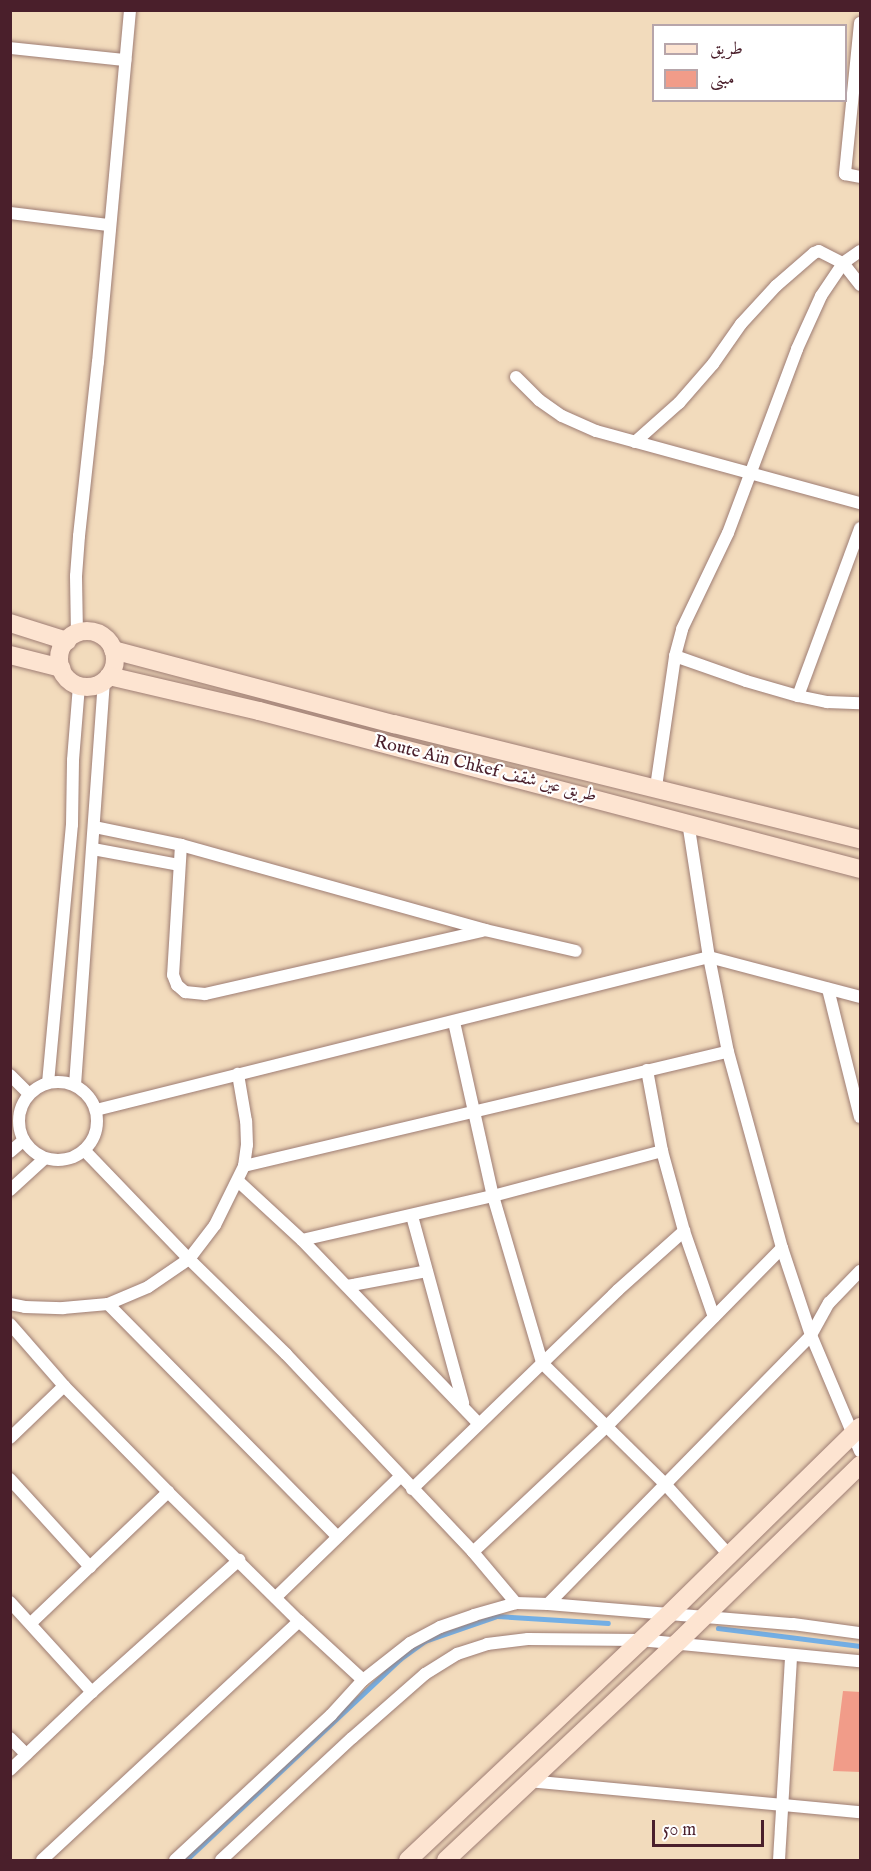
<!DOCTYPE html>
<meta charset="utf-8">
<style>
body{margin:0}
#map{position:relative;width:871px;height:1871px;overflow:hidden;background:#f2dbbc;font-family:"IM FELL English",Amiri,serif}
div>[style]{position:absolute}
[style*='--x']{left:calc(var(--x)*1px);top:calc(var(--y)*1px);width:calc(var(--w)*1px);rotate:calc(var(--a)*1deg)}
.stream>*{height:4.5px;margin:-2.25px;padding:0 2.25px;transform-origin:2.25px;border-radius:2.25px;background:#73afe5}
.building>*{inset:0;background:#f19c89}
.roads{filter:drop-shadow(0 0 2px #9e7d74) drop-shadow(0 0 2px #9e7d74)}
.street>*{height:12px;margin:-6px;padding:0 6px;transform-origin:6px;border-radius:6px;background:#fff}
.street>.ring{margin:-6px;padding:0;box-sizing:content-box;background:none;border:12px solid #fff;border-radius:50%}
.secondary>*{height:18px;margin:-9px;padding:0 9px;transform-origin:9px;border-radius:9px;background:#fde4d1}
.secondary>.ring{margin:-9px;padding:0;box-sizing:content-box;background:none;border:18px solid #fde4d1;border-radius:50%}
span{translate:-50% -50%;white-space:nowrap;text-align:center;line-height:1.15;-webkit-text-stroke:4.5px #fff;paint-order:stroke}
.street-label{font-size:18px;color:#4a1f2b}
.frame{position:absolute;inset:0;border:12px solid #4a1f2b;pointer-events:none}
.legend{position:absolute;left:652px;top:24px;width:195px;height:78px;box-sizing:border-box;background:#fff;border:2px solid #b7a5aa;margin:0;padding:8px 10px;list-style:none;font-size:18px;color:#4a1f2b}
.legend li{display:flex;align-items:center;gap:12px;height:30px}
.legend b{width:30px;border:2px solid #b7a5aa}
.scale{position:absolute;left:652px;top:1820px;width:112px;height:27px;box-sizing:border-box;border:3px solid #4a1f2b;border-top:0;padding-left:8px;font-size:18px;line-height:21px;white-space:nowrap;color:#4a1f2b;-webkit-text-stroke:4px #fff;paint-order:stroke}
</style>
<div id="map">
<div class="stream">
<div style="--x:718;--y:1628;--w:143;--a:7.2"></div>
<div style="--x:186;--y:1860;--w:294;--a:-43.2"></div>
<div style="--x:400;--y:1659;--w:31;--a:-36"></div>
<div style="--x:425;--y:1641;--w:76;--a:-19.1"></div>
<div style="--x:497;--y:1616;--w:111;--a:3.6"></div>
</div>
<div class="building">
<div style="clip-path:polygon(843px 1691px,861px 1692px,861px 1772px,833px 1771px)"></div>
</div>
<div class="roads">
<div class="street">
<div style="--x:860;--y:23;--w:152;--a:95.7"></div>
<div style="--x:845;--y:174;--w:15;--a:11"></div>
<div style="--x:10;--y:48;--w:116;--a:6"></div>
<div style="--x:10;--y:213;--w:99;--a:7"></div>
<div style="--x:516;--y:377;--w:33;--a:45"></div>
<div style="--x:539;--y:400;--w:28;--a:35"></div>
<div style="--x:562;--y:416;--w:37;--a:24"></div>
<div style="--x:596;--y:431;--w:274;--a:15.3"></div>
<div style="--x:635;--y:442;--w:59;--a:-41.6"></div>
<div style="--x:679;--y:403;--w:52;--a:-48.9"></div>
<div style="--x:713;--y:364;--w:49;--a:-55"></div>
<div style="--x:741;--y:324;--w:52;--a:-47.4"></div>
<div style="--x:776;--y:286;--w:50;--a:-41"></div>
<div style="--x:814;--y:253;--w:5;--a:-22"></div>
<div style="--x:819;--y:251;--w:27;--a:27"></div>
<div style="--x:843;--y:263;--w:28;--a:52"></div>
<div style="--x:77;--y:634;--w:58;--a:-91"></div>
<div style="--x:76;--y:576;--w:40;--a:-85.7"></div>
<div style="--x:79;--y:536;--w:175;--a:-83.8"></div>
<div style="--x:98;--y:362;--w:353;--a:-84.8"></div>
<div style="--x:675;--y:656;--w:75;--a:19.4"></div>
<div style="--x:746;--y:681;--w:54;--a:16.1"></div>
<div style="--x:798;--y:696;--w:30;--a:12"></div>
<div style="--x:827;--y:702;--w:33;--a:2"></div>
<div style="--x:798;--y:696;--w:179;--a:-69.7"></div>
<div style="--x:656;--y:787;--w:132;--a:-81.7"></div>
<div style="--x:675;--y:656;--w:28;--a:-75"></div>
<div style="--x:682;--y:629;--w:106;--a:-64.4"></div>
<div style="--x:728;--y:533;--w:197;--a:-69.4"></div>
<div style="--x:797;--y:349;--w:58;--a:-65.6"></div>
<div style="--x:821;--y:296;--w:40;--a:-56"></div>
<div style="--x:843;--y:263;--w:21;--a:-35"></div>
<div style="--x:688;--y:822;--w:137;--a:81.2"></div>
<div style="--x:709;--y:957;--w:97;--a:78.7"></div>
<div style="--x:728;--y:1052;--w:203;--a:74.6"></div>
<div style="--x:782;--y:1248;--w:92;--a:71.6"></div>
<div style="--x:811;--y:1335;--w:126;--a:67.1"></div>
<div style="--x:95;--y:827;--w:88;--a:11.8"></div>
<div style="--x:181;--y:845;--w:316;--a:15.6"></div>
<div style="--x:485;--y:930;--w:93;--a:13"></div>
<div style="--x:181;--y:845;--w:130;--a:93.5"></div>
<div style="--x:173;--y:975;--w:11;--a:68"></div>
<div style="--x:177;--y:985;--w:11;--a:41"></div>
<div style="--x:185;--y:992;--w:20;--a:6"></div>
<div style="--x:205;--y:994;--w:284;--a:-12.8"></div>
<div style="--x:93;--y:849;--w:87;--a:10.5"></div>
<div style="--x:828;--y:989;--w:132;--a:76"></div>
<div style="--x:454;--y:1022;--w:178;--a:77.4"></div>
<div style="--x:493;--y:1196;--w:174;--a:73.6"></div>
<div style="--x:542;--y:1363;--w:173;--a:44.5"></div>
<div style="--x:665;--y:1484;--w:94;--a:48"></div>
<div style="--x:647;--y:1070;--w:82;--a:79.5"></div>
<div style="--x:662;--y:1151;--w:83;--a:74.6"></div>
<div style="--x:684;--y:1231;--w:91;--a:70.8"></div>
<div style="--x:10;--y:1075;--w:27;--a:45"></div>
<div class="ring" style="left:19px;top:1082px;width:66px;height:66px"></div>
<div style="--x:48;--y:1083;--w:259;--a:-84.7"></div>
<div style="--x:72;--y:825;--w:65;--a:-89.1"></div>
<div style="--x:73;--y:760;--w:74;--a:-85.4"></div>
<div style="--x:75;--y:1085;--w:405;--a:-85.9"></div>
<div style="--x:96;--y:1110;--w:632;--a:-14.01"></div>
<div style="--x:709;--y:957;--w:156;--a:14.8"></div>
<div style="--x:84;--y:1150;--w:151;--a:46.1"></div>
<div style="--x:189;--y:1259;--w:136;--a:44.4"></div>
<div style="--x:286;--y:1354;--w:272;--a:46.6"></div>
<div style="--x:473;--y:1552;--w:67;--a:49.9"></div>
<div style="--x:10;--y:1152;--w:18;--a:-41"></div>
<div style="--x:244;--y:1166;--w:497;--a:-13.3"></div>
<div style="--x:238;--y:1181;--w:87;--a:42.7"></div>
<div style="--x:302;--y:1240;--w:255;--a:46.1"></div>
<div style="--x:10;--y:1190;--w:47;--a:-42.4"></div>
<div style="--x:412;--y:1216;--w:194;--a:74.7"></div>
<div style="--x:302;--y:1240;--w:196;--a:-13"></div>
<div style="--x:493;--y:1196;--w:175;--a:-14.9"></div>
<div style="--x:347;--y:1286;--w:81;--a:-10.6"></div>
<div style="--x:10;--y:1304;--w:15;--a:11"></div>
<div style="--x:25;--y:1307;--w:38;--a:2"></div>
<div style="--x:63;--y:1308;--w:45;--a:-5.1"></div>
<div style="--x:108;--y:1304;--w:43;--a:-23"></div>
<div style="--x:148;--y:1287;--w:50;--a:-34.3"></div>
<div style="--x:189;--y:1259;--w:43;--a:-52.6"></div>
<div style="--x:215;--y:1225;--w:66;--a:-63.8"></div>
<div style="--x:244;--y:1166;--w:21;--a:-82"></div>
<div style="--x:247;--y:1145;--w:24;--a:-92"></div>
<div style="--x:246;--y:1121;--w:48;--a:-99.7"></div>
<div style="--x:108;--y:1304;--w:326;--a:45.4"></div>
<div style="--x:10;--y:1324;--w:82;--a:48.9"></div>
<div style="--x:64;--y:1386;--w:148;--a:45.5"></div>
<div style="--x:168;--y:1492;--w:184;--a:44.6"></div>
<div style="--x:299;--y:1621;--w:87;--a:42.7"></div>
<div style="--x:10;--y:1438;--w:75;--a:-43.9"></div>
<div style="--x:10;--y:1479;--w:119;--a:47.7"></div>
<div style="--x:412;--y:1489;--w:286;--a:-44"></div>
<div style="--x:618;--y:1290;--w:89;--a:-41.8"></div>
<div style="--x:473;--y:1552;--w:183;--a:-43.2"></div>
<div style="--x:606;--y:1427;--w:251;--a:-45.5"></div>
<div style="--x:276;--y:1597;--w:173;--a:-44.1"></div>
<div style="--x:10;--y:1602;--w:122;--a:47.7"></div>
<div style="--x:548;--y:1604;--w:376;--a:-45.6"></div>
<div style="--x:811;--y:1335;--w:37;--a:-61"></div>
<div style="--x:829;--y:1303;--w:45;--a:-45.9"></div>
<div style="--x:31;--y:1623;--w:190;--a:-43.7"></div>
<div style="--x:10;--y:1738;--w:23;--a:45"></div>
<div style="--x:10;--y:1770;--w:113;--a:-43.6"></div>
<div style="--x:92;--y:1692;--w:198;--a:-41.9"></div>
<div style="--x:529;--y:1781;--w:332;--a:5.4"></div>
<div style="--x:42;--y:1860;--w:351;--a:-42.9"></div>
<div style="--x:175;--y:1860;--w:213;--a:-42.9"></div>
<div style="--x:331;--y:1715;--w:47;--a:-47.6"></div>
<div style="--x:363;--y:1680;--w:60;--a:-38.2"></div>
<div style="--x:410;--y:1643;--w:34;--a:-28"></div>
<div style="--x:440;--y:1627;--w:36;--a:-19"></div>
<div style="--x:474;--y:1615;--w:44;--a:-15.9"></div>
<div style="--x:516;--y:1603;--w:32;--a:2"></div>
<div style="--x:548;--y:1604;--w:246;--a:4.7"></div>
<div style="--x:793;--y:1624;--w:68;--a:7.7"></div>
<div style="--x:221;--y:1860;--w:179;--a:-43"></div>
<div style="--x:352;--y:1738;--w:97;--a:-41.2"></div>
<div style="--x:425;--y:1674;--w:38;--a:-32"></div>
<div style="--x:457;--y:1654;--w:32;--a:-18"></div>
<div style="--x:487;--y:1644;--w:41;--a:-7"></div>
<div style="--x:528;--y:1639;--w:112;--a:0.5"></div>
<div style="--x:640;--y:1640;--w:221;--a:5.5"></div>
<div style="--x:779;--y:1860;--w:205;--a:-86.6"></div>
</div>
<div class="secondary">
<div style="--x:10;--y:623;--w:60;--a:17.5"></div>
<div class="ring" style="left:59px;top:631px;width:38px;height:38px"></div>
<div style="--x:113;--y:650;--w:291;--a:14.8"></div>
<div style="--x:394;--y:724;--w:480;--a:13.9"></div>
<div style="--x:10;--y:655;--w:53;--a:14.3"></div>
<div style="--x:109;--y:676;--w:154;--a:13.1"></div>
<div style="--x:259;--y:711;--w:621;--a:14.73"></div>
<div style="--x:408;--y:1860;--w:357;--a:-43.3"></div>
<div style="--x:668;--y:1615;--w:269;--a:-44.4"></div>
<div style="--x:446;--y:1860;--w:316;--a:-43.2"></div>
<div style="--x:676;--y:1644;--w:257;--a:-44.2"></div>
</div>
</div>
<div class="street-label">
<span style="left:485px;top:770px;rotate:14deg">Route Aïn Chkef طريق عين شقف</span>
</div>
<div class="frame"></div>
<ul class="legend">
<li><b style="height:8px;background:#fde4d1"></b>طريق</li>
<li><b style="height:16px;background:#f19c89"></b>مبنى</li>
</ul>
<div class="scale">50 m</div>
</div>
